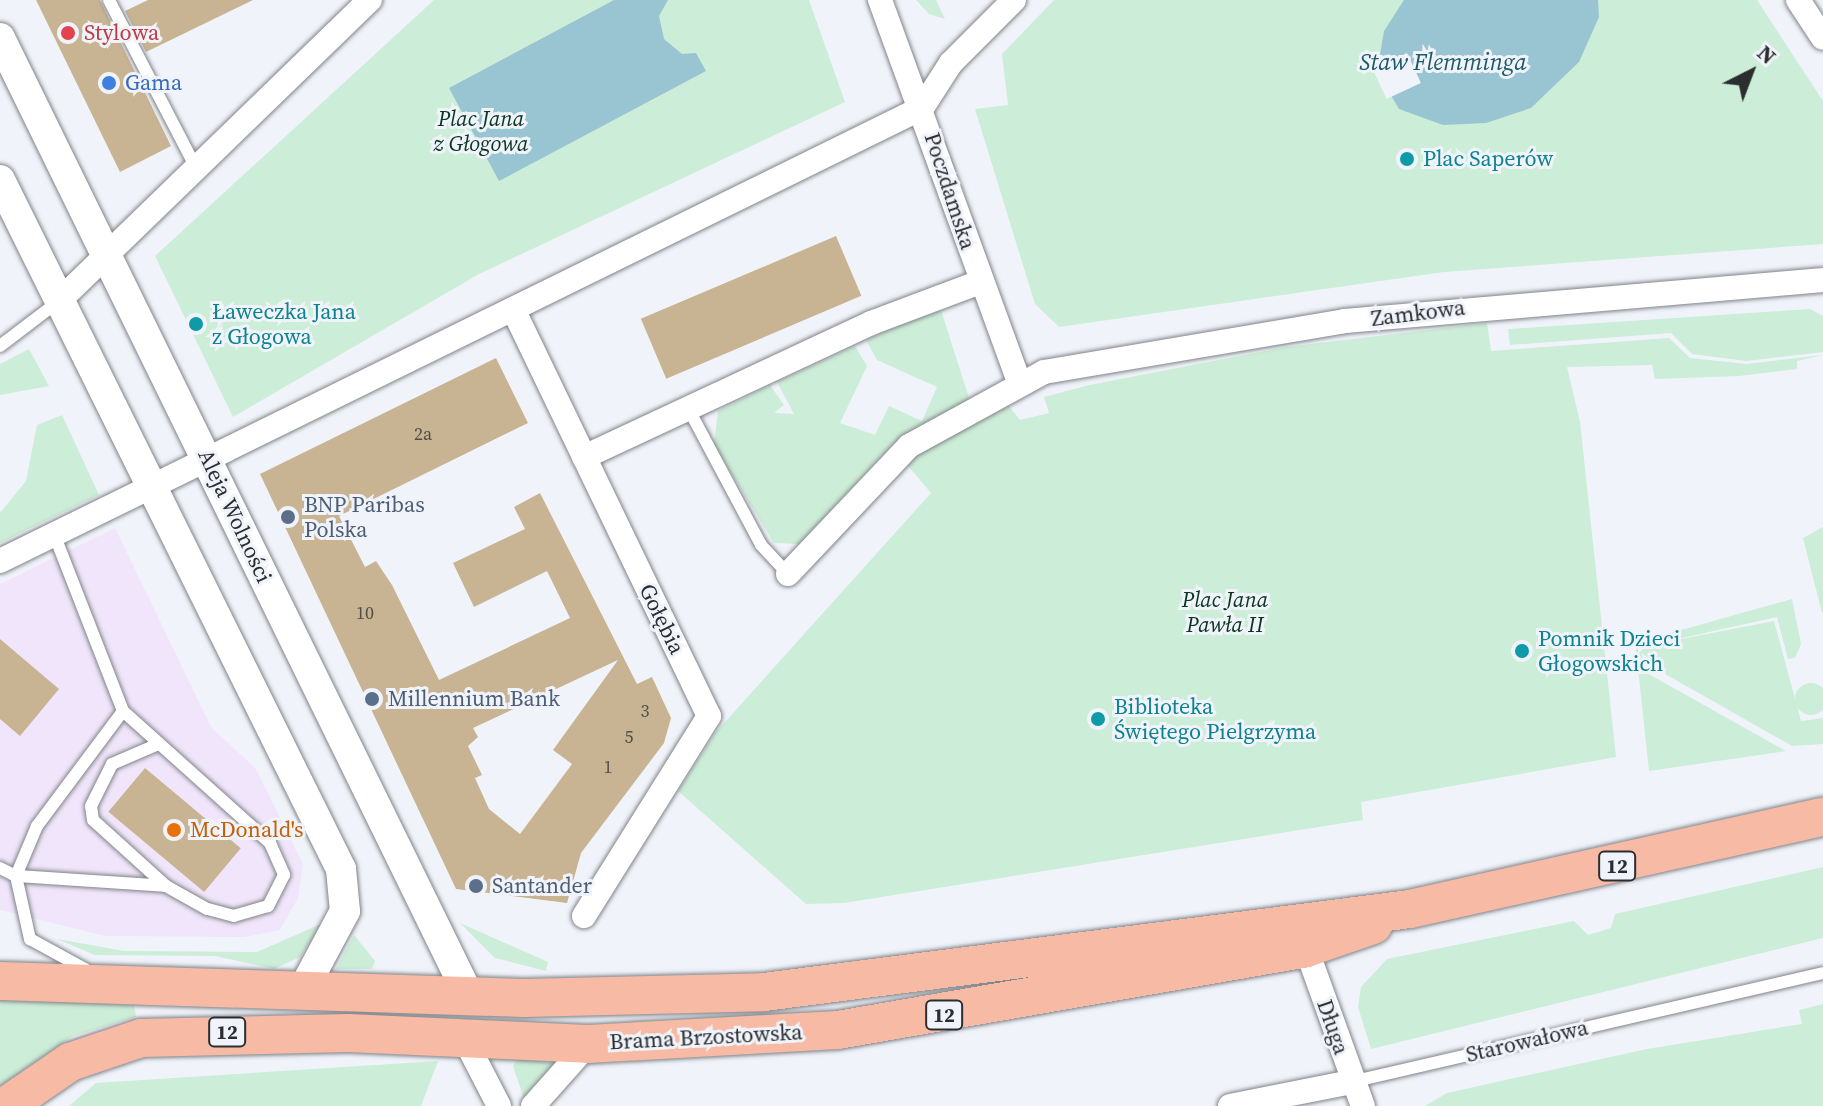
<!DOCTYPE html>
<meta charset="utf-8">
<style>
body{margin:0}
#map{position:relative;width:1823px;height:1106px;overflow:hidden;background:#f0f4fa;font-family:"Source Serif 4",serif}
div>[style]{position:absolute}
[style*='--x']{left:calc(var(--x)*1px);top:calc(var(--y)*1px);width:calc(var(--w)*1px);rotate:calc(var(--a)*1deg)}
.commercial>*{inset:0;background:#f0e5fa}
.green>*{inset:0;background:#ccedd7}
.round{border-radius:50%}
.water>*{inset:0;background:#98c5d1}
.pier>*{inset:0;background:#f0f4fa;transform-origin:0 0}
.building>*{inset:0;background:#c8b493;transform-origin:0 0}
.roads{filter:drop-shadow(0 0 2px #808489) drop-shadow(0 0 2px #808489)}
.service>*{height:12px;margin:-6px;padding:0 6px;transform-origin:6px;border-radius:6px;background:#fff}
.minor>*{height:24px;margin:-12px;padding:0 12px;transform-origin:12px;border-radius:12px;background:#fff}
.tertiary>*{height:30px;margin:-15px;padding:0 15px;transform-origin:15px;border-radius:15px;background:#fff}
.primary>*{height:38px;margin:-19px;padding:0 19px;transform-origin:19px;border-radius:19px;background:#f7baa4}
.dots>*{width:22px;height:22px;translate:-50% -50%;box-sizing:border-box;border:4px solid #f0f4fa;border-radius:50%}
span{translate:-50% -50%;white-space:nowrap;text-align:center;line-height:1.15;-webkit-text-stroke:6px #f0f4fa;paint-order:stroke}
.number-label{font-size:18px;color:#524f48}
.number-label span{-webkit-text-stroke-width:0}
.shield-label span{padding:2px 6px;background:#f0f4fa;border:2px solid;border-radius:6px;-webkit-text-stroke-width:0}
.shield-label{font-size:20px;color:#2b2d2f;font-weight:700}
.health-label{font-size:22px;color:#be3a42}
.left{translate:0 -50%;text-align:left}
.shop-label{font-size:22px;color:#366cbe}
.park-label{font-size:22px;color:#093720;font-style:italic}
.culture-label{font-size:22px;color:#0d838f}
.street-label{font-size:22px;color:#2b2d2f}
.service-label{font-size:22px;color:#4e5e75}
.food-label{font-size:22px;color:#c56008}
.water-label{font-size:24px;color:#1e5b68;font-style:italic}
.north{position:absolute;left:1711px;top:32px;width:80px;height:80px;-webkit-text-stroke:6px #f0f4fa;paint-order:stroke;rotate:42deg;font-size:22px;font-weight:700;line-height:32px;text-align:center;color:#2b2d2f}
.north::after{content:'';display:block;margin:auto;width:28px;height:36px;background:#2b2d2f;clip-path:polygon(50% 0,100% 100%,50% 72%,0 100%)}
</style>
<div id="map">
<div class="commercial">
<div style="clip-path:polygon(115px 528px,211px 727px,256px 769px,303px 864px,298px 898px,280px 930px,244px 937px,105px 936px,0 910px,0 584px)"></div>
</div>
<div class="green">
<div style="clip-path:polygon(434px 0,809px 0,845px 102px,479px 274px,233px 417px,155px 256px)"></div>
<div style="clip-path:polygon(916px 0,936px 0,945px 19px,929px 14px)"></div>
<div style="clip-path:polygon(1054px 0,1757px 0,1823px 101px,1823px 244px,1444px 272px,1059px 327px,1035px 304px,975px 109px,1008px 105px,1002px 54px)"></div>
<div style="clip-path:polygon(940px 307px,970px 401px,895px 442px,799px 544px,774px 543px,714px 445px,718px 411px,770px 385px,784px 405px,774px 413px,794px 414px,777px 382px,855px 346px,867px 366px,840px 423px,875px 435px,889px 406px,922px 421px,937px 387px,877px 360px,866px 340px)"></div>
<div style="clip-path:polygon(1810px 309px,1823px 316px,1823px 352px,1746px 361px,1692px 354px,1671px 333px,1510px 345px,1508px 329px)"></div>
<div style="clip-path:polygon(1487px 323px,1491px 351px,1669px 338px,1690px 358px,1747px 364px,1823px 355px,1797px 361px,1797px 369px,1739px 376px,1655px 379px,1652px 365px,1567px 367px,1580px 422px,1616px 757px,1361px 802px,1363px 820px,844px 903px,806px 904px,678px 791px,716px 732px,931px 493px,904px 461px,1008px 405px,1020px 420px,1049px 413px,1044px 397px,1089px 385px,1286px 347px)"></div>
<div style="clip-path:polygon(29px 349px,49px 386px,0 395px,0 364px)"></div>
<div style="clip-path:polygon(62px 415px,99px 495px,0 543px,0 513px,26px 481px,37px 425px)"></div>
<div style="clip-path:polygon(1823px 527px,1823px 612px,1822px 613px,1803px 538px)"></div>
<div style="clip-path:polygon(1792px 599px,1801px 644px,1795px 658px,1788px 659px,1777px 617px,1650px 645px,1774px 621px,1801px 721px,1823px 718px,1823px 744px,1792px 746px,1637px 658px,1635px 643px)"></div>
<div style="clip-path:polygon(1638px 668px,1786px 751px,1649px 771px)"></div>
<div class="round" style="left:1795px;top:683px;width:32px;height:32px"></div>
<div style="clip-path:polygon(1823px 867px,1823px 938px,1371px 1049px,1358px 1007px,1361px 987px,1387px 959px,1574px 921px,1588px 935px,1611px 928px,1615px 914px)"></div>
<div style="clip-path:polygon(323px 923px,300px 957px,274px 969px,215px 956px,95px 955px,57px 939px,124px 951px,257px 952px)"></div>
<div style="clip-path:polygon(460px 923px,548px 962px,546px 971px,495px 958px)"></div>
<div style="clip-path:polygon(354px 935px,375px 961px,372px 969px,336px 969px)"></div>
<div style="clip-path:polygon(0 999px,134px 1005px,136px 1017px,73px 1036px,0 1086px)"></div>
<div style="clip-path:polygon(1823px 1004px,1823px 1106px,1425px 1106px,1447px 1093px,1647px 1049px,1802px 1024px,1799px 1010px)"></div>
<div style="clip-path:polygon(518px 1059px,557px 1064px,524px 1099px,513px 1066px)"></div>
<div style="clip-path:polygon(438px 1061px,421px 1106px,69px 1106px,96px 1083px)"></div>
</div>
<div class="water">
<div style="clip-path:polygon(614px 0,668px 0,659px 16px,664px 39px,682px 54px,696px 53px,706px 71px,499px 181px,449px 88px)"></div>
<div style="clip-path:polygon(1404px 0,1598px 0,1599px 17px,1579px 62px,1531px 108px,1486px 123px,1443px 125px,1399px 109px,1377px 72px,1384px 31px)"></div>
</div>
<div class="pier">
<div style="left:1407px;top:53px;width:33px;height:38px;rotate:65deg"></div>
</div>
<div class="building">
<div style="clip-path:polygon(36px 0,100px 0,171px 146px,120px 172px)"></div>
<div style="clip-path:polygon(148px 0,253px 0,146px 52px,125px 11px)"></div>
<div style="left:836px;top:236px;width:65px;height:212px;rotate:67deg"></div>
<div style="clip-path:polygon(evenodd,496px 358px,528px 423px,339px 516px,365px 567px,376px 561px,392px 585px,439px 680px,570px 618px,547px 571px,474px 607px,453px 563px,525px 529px,514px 507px,540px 493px,637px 684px,652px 677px,671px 718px,664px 743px,581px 853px,567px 903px,456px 889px,260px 474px,496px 358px,618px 660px,553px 750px,572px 764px,520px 834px,489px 809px,475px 778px,482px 775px,468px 746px,478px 737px,473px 728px,618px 660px)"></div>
<div style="clip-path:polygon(0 639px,59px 689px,20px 736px,0 719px)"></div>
<div style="left:145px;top:768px;width:125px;height:57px;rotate:40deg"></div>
</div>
<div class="roads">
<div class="service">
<div style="--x:109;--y:0;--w:185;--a:62.6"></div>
<div style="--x:0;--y:346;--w:74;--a:-37.3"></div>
<div style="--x:688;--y:408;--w:155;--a:61.9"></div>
<div style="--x:761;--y:545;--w:40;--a:47"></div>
<div style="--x:54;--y:534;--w:190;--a:68.7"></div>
<div style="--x:123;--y:711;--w:144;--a:126.8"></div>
<div style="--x:37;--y:826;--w:54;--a:112.8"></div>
<div style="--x:16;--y:876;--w:65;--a:77.5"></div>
<div style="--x:30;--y:939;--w:63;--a:28.6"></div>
<div style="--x:123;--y:711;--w:198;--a:41.9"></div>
<div style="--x:270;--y:843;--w:35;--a:66"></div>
<div style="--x:284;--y:875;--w:35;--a:117"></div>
<div style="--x:268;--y:906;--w:35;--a:164"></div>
<div style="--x:234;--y:916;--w:28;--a:-165"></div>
<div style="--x:207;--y:909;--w:47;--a:-150.7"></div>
<div style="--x:166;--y:886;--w:98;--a:-137.9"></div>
<div style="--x:93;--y:820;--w:14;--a:-98"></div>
<div style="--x:91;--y:806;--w:47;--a:-63.4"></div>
<div style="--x:112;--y:764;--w:48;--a:-23.4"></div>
<div style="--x:0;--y:868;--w:18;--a:27"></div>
<div style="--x:16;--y:876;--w:150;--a:3.8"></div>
<div style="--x:1351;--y:1082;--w:484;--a:-13"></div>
</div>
<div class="minor">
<div style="--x:880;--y:0;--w:407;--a:70"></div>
<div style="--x:1798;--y:0;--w:45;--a:56.7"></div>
<div style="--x:922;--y:108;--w:54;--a:-57.2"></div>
<div style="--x:951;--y:63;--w:89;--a:-45"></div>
<div style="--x:59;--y:301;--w:433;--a:-44.1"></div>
<div style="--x:513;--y:309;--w:452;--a:64.3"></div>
<div style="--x:709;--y:716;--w:236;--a:122"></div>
<div style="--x:584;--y:457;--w:317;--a:-25"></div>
<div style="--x:871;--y:323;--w:116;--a:-20.6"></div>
<div style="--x:0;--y:561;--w:1027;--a:-26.17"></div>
<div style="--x:788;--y:574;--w:176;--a:-46.6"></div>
<div style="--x:909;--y:446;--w:154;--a:-28.7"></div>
<div style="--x:1044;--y:372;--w:305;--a:-9.6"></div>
<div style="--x:1345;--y:321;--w:480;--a:-4.9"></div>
<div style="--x:1306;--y:948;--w:168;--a:70.2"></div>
<div style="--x:465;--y:1040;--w:74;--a:62.7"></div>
<div style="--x:533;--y:1106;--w:83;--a:-48.4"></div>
<div style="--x:1230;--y:1106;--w:123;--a:-11.2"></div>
</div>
<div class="tertiary">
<div style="--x:0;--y:38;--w:1064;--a:63.92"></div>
<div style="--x:0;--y:180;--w:769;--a:63.67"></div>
<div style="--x:341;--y:869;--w:42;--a:84.6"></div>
<div style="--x:345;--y:911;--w:85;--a:118.1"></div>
</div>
<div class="primary">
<div style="--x:0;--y:981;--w:524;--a:1.86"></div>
<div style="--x:524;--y:998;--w:240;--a:-1.4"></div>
<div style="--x:764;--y:992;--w:651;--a:-7.32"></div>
<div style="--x:1410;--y:909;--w:423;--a:-12.6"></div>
<div style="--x:6;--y:1106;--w:78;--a:-34.5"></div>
<div style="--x:70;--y:1062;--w:75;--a:-18.7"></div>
<div style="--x:141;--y:1038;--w:207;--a:-1.4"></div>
<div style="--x:348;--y:1033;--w:240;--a:2.6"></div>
<div style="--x:588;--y:1044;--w:250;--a:-3.2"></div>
<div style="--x:838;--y:1030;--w:475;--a:-9.9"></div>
<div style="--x:1306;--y:948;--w:71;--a:-18.9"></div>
</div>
</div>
<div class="dots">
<div style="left:68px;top:33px;background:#e0444e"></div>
<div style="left:109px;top:83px;background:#3f7fe0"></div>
<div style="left:1407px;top:159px;background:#0f9aa8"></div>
<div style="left:196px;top:324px;background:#0f9aa8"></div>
<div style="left:288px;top:517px;background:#5c6f8a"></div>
<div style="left:1522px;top:651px;background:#0f9aa8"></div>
<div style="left:372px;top:699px;background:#5c6f8a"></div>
<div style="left:1098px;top:719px;background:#0f9aa8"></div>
<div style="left:174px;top:830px;background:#e8710a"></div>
<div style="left:476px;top:886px;background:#5c6f8a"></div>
</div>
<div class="number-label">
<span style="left:423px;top:434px">2a</span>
<span style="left:365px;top:613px">10</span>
<span style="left:645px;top:711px">3</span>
<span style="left:629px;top:737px">5</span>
<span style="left:608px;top:767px">1</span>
</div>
<div class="shield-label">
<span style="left:1617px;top:866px">12</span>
<span style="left:944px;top:1015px">12</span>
<span style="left:227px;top:1032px">12</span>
</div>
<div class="health-label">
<span class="left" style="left:84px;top:33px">Stylowa</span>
</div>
<div class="shop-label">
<span class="left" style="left:125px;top:83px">Gama</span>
</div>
<div class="park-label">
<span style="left:481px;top:131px">Plac Jana<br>z Głogowa</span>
<span style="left:1225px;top:612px">Plac Jana<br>Pawła II</span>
</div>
<div class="culture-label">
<span class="left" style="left:1423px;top:159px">Plac Saperów</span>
<span class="left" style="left:212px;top:324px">Ławeczka Jana<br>z Głogowa</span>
<span class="left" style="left:1538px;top:651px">Pomnik Dzieci<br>Głogowskich</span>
<span class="left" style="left:1114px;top:719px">Biblioteka<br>Świętego Pielgrzyma</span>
</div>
<div class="street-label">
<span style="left:950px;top:191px;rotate:72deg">Poczdamska</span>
<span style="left:1418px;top:313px;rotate:-7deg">Zamkowa</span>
<span style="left:235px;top:516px;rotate:65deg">Aleja Wolności</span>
<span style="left:662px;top:619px;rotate:64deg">Gołębia</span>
<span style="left:1333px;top:1027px;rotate:71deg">Długa</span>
<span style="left:706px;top:1037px;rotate:-3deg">Brama Brzostowska</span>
<span style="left:1527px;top:1041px;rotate:-13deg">Starowałowa</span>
</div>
<div class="service-label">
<span class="left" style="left:304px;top:517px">BNP Paribas<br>Polska</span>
<span class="left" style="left:388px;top:699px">Millennium Bank</span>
<span class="left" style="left:492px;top:886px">Santander</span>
</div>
<div class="food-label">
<span class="left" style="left:190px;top:830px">McDonald's</span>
</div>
<div class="water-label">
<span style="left:1443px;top:62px">Staw Flemminga</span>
</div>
<div class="north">N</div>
</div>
